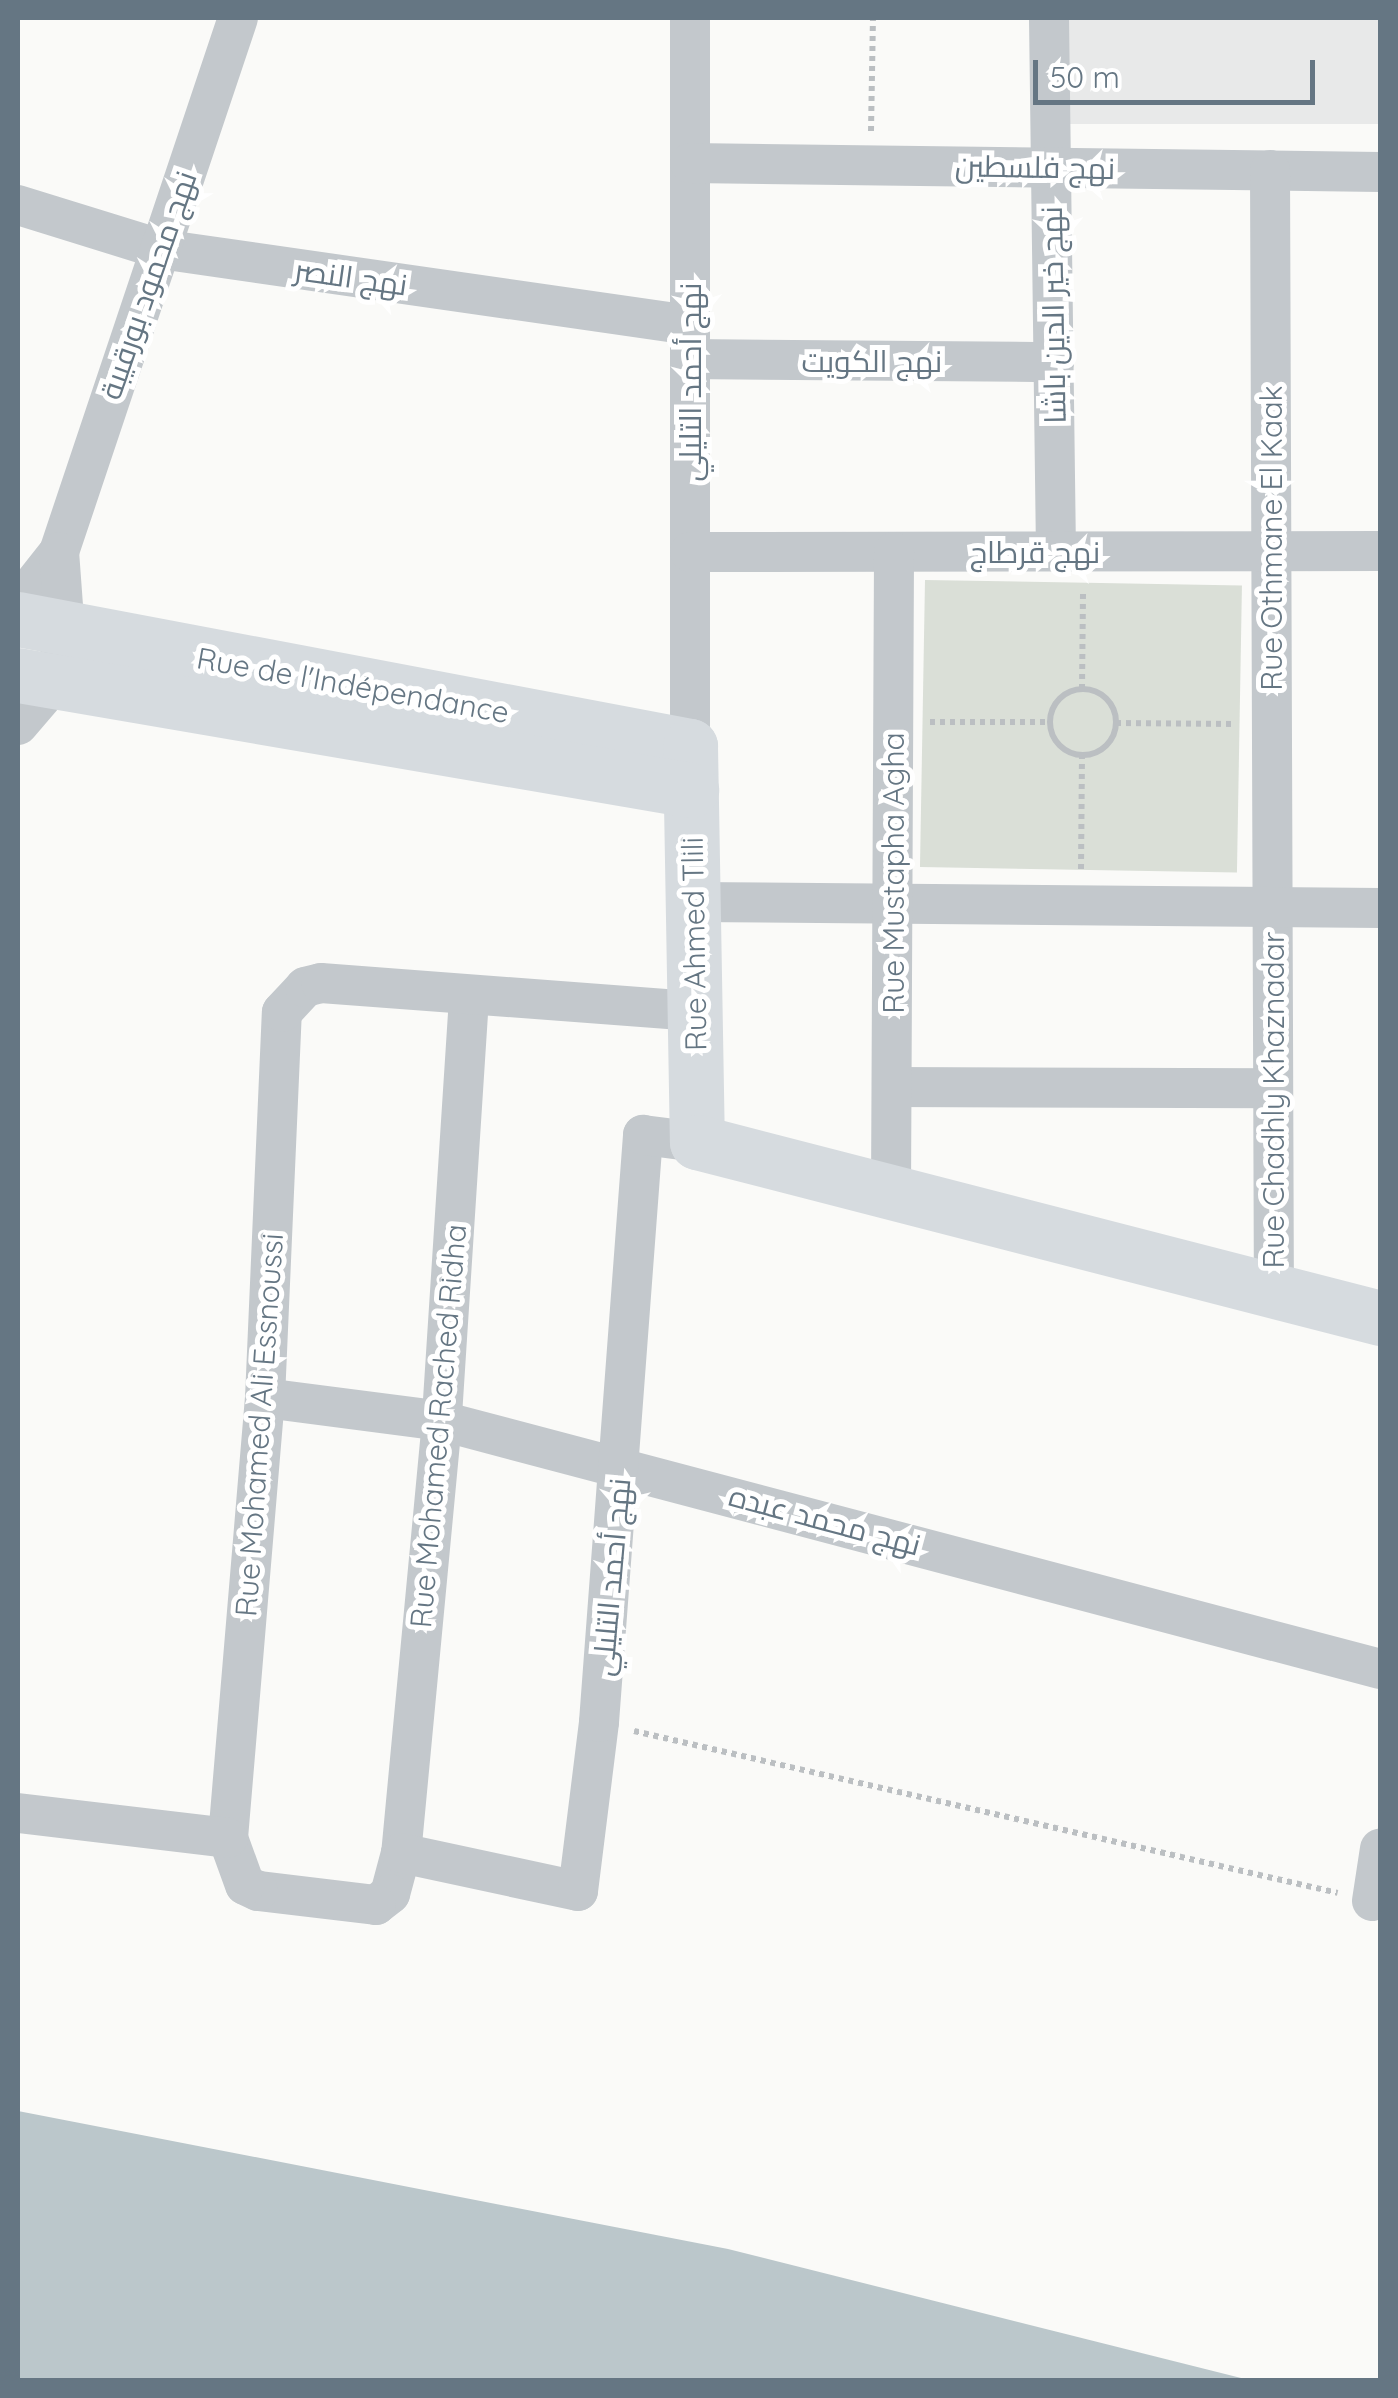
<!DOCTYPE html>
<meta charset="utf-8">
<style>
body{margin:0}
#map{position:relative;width:1398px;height:2398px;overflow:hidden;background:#fafaf8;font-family:Quicksand,Cairo,sans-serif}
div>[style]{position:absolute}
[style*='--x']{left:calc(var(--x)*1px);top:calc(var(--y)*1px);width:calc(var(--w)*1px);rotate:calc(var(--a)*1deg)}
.built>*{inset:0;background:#e8e9e9;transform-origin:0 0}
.green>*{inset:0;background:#dadfd7;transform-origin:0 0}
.water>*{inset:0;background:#bbc7cb}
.path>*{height:6px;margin-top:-3px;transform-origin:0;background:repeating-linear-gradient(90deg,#bbbfc2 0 5px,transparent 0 10px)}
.path>.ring{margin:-3px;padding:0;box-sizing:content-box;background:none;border:6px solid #bbbfc2;border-radius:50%}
.street>*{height:40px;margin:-20px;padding:0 20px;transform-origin:20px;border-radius:20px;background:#c3c8cc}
.secondary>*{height:55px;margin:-27.5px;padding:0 27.5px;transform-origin:27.5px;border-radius:27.5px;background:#d6dbdf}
span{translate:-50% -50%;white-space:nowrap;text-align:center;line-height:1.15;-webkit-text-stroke:10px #fff;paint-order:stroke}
.street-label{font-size:30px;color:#657683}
.frame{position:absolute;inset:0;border:20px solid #657683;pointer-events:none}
.scale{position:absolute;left:1033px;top:60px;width:282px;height:45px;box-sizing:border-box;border:5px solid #657683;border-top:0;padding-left:12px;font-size:30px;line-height:35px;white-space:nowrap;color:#657683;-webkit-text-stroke:8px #fff;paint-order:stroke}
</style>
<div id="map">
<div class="built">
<div style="left:1062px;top:18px;width:318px;height:106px"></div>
</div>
<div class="green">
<div style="left:925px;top:580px;width:317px;height:287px;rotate:1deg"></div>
</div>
<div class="water">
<div style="clip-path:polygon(18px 2111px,728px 2249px,1249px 2380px,18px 2380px)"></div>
</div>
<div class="path">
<div style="--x:871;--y:131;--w:113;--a:-89"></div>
<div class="ring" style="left:1050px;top:689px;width:60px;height:60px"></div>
<div style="--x:1082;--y:689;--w:99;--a:-89.4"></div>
<div style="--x:930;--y:722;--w:119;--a:0"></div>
<div style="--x:1116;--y:723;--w:119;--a:0.5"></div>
<div style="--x:1081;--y:869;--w:112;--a:-89.5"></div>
<div style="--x:634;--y:1731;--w:722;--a:12.96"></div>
</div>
<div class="street">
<div style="--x:690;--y:18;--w:728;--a:90"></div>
<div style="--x:1049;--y:18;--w:534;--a:89.25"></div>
<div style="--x:690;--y:163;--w:690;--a:0.75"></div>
<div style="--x:1270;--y:170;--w:1122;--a:89.8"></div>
<div style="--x:18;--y:205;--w:149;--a:17.2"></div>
<div style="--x:160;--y:249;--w:535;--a:8.16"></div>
<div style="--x:690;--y:359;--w:364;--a:0.5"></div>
<div style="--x:690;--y:552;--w:690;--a:-0.08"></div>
<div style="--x:18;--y:604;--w:66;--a:-51.7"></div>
<div style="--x:59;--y:552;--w:563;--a:-71.47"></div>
<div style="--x:18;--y:725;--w:55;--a:-49.4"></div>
<div style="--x:54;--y:683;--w:51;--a:-77.6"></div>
<div style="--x:65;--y:633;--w:81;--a:-94.2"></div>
<div style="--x:693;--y:902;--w:687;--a:0.5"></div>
<div style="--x:469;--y:998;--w:424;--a:93.7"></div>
<div style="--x:442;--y:1421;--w:434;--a:95.4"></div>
<div style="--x:401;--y:1853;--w:42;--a:105"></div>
<div style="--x:390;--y:1894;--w:18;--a:142"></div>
<div style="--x:376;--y:1905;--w:119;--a:-173.2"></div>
<div style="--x:258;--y:1891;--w:14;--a:-155"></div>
<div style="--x:245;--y:1885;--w:50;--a:-109.9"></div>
<div style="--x:228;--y:1838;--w:442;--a:-85.2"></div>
<div style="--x:265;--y:1398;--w:386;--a:-87.5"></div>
<div style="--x:282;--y:1012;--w:34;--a:-47"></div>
<div style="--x:305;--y:987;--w:16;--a:-14"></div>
<div style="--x:321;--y:983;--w:375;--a:4.3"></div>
<div style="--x:893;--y:1087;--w:380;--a:0.2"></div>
<div style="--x:891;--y:1193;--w:641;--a:-89.73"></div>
<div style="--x:265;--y:1398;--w:178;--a:7.4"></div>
<div style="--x:442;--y:1421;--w:970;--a:14.81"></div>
<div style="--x:18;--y:1813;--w:211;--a:6.8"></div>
<div style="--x:401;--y:1853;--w:181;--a:12.1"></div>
<div style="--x:578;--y:1891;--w:170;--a:-82.9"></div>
<div style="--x:599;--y:1722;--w:589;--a:-85.71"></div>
<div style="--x:643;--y:1135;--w:54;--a:7.4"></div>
<div style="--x:1372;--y:1901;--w:53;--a:-81.3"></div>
</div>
<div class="secondary">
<div style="--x:18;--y:619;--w:684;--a:10.7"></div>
<div style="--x:690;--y:746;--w:396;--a:89"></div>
<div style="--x:697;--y:1142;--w:705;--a:14.45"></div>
<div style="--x:18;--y:675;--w:683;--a:9.7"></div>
</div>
<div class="street-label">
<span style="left:1035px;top:167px;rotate:1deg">نهج فلسطين</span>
<span style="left:351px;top:277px;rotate:8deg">نهج النصر</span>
<span style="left:148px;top:285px;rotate:-71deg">نهج محمود بورقيبة</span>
<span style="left:1053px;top:315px;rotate:-91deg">نهج خير الدين باشا</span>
<span style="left:872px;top:361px">نهج الكويت</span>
<span style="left:690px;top:382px;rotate:-90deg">نهج أحمد التليلي</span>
<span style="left:1271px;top:538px;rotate:-90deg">Rue Othmane El Kaak</span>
<span style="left:1035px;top:552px">نهج قرطاج</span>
<span style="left:353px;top:685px;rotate:10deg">Rue de l'Indépendance</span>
<span style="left:893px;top:873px;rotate:-90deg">Rue Mustapha Agha</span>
<span style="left:694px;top:944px;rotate:-91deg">Rue Ahmed Tlili</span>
<span style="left:1273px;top:1100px;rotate:-90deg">Rue Chadhly Khaznadar</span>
<span style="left:259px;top:1425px;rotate:-86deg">Rue Mohamed Ali Essnoussi</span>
<span style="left:438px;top:1426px;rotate:-85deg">Rue Mohamed Rached Ridha</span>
<span style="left:825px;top:1520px;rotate:15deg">نهج محمد عبده</span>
<span style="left:611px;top:1577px;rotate:-85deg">نهج أحمد التليلي</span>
</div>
<div class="frame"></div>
<div class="scale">50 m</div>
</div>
